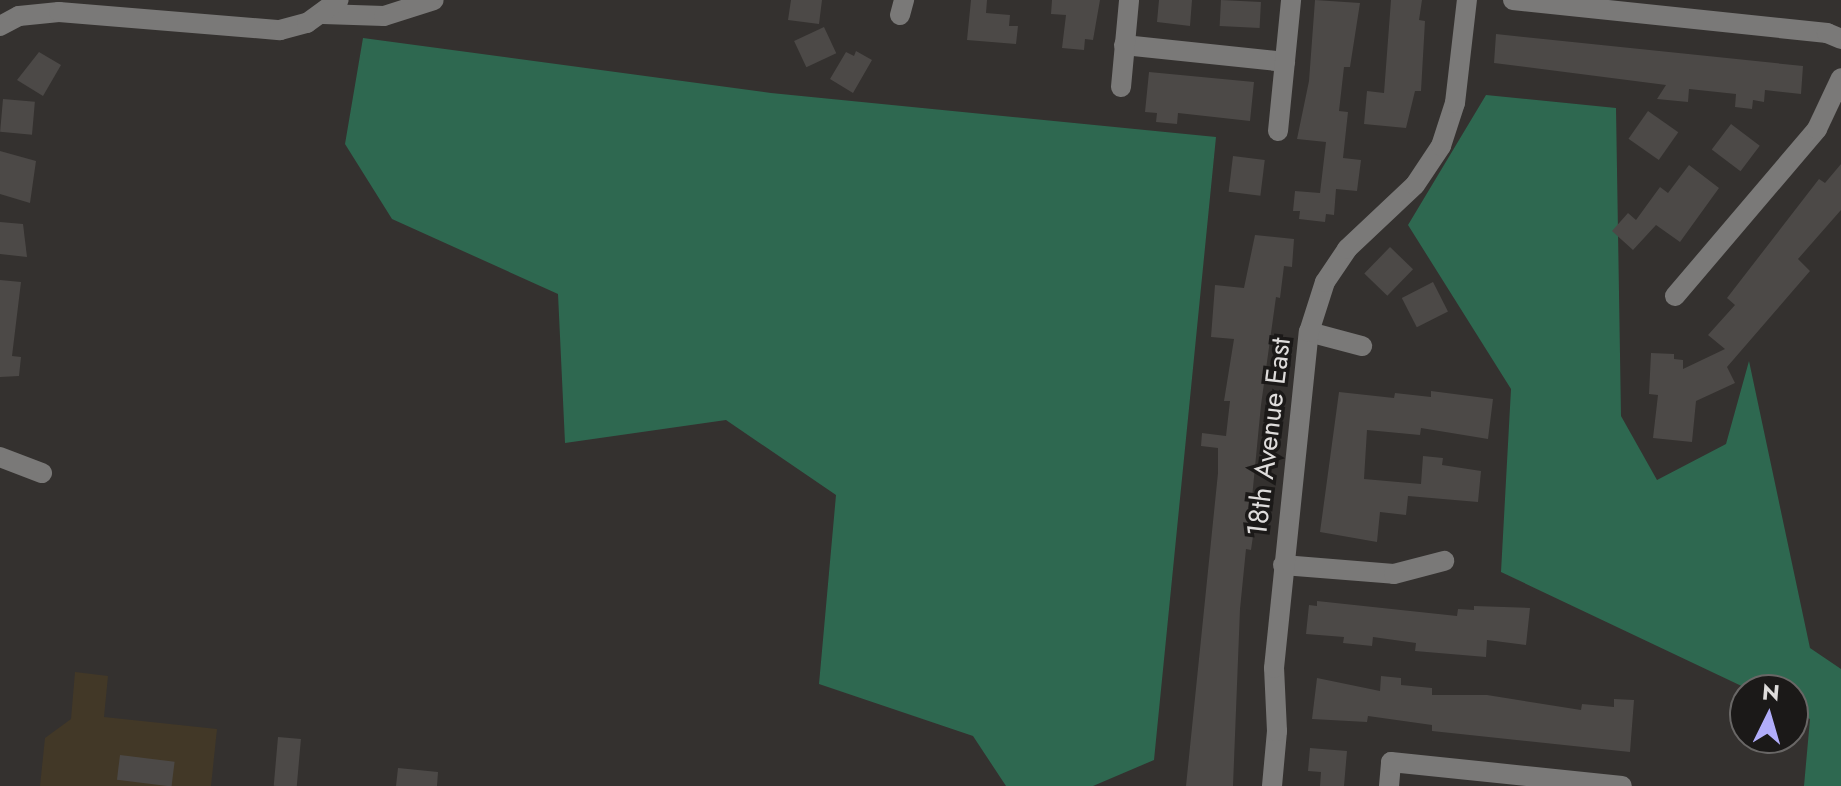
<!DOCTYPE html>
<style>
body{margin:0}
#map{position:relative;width:1841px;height:786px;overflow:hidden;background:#34312f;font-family:Jost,sans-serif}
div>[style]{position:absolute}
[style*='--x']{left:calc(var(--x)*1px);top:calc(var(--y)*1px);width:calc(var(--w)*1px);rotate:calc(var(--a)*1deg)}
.industrial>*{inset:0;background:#423827}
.forest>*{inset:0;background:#2e6850}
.building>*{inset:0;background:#4c4947;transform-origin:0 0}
.minor>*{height:20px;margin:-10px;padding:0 10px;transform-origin:10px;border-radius:10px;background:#7a7978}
span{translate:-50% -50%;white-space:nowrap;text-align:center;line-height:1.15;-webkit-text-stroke:7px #1b1918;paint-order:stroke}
.street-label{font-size:28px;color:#dedcdb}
.north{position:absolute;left:1729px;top:674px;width:80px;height:80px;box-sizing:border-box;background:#1b1918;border:2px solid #696766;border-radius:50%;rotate:5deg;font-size:22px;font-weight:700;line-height:32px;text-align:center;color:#dedcdb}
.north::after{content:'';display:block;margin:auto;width:28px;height:36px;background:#b1adfa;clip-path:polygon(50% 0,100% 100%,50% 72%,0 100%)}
</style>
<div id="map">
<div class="industrial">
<div style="clip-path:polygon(75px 672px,108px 676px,104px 717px,217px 729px,211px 786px,40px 786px,45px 738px,71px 719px)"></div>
</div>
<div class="forest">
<div style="clip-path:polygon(363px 38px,771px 93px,1216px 137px,1154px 760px,1093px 786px,1006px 786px,973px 736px,819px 684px,836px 495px,726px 420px,565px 443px,558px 294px,392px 219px,345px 144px)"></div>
<div style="clip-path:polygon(1486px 95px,1616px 108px,1621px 416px,1657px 480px,1726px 444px,1749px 361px,1810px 648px,1841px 669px,1841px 786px,1804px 786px,1810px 719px,1793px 710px,1793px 690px,1750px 690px,1501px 572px,1511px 389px,1408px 225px)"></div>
</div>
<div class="building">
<div style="clip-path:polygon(791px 0,822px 0,819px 24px,788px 20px)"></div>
<div style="clip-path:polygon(971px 0,987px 0,986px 13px,1010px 15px,1009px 26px,1018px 26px,1016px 44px,967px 40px)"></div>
<div style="clip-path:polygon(1052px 0,1100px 0,1093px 40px,1085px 39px,1084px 50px,1062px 48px,1066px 15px,1051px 14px)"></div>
<div style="clip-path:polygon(1159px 0,1192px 0,1190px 26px,1157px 22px)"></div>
<div style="left:1221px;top:0;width:40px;height:26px;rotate:3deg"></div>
<div style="clip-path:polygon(1315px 0,1360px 3px,1350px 67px,1344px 67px,1339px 111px,1348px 112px,1343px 158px,1361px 160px,1357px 191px,1336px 189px,1334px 215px,1326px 214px,1325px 222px,1299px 219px,1300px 211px,1293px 211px,1295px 191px,1320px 193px,1326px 142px,1297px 139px,1309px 81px)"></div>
<div style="clip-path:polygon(1391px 0,1422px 0,1419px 20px,1425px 21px,1421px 91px,1415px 91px,1406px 128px,1364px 124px,1367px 91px,1384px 93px)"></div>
<div style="left:824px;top:27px;width:29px;height:33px;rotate:65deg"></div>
<div style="clip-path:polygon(1496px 34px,1803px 66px,1801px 94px,1765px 90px,1764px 102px,1753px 100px,1752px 109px,1735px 107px,1736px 94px,1689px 89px,1688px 102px,1657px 99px,1666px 85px,1494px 63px)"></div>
<div style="clip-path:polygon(856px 51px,872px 60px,853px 93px,830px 79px,846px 52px,854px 56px)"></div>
<div style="clip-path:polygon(39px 52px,61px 65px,43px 96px,17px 80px)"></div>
<div style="clip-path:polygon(1149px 72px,1254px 82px,1250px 121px,1178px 113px,1177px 124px,1156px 122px,1157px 113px,1145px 112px)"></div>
<div style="left:3px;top:99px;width:32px;height:33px;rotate:5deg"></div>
<div style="left:1648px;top:111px;width:37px;height:34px;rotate:35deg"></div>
<div style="left:1731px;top:124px;width:36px;height:32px;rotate:37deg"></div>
<div style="clip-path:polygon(0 151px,36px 161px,30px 203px,0 194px)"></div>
<div style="left:1233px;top:156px;width:32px;height:36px;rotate:7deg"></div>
<div style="clip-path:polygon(1841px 164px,1841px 210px,1798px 259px,1810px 271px,1727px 367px,1735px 383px,1696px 401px,1692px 442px,1653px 438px,1658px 395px,1649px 394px,1651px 353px,1674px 354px,1674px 359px,1683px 360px,1683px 369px,1725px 349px,1708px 335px,1735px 305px,1727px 298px,1819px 179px,1825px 183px)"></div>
<div style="clip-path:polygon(1689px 165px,1719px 188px,1680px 242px,1656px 225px,1633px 250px,1612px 231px,1628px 213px,1636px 220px,1660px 187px,1668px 193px)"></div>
<div style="clip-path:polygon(0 222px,23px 224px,27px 257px,0 254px)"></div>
<div style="clip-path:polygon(1255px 235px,1294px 239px,1292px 267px,1284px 266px,1280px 298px,1276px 297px,1261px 405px,1249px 529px,1254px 529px,1251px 550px,1246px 549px,1240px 609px,1233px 786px,1186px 786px,1218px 473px,1218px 448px,1201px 446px,1202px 433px,1226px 436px,1230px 401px,1224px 401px,1234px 339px,1211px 337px,1215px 285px,1244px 288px)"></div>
<div style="left:1390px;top:247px;width:32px;height:37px;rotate:44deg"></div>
<div style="clip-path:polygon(0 280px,21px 282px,12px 356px,21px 357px,19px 376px,0 377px)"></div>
<div style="left:1433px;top:282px;width:33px;height:35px;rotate:63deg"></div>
<div style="clip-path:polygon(1431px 391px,1493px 399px,1488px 439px,1421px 428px,1420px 435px,1367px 430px,1364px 479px,1421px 484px,1423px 456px,1443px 458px,1442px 465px,1481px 471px,1478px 502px,1408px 496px,1406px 515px,1380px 512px,1377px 542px,1320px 532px,1339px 392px,1394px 398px,1395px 393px,1431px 397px)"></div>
<div style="clip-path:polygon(1317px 601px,1457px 616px,1458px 609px,1474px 610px,1474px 606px,1530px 608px,1526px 645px,1487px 640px,1486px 657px,1415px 651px,1416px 643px,1373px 637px,1372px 646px,1343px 643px,1344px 637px,1306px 634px,1309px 605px,1317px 606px)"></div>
<div style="clip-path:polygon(1381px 676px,1401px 678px,1401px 685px,1432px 688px,1432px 695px,1487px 695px,1581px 710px,1582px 704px,1614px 707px,1614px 699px,1634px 700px,1630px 752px,1432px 731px,1432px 725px,1368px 716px,1367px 722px,1312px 719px,1317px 678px,1380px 691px)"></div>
<div style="left:278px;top:737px;width:23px;height:49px;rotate:5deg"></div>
<div style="clip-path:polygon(1310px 748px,1347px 751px,1344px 786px,1320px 786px,1321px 772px,1308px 771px)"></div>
<div style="left:120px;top:755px;width:55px;height:25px;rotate:7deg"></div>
<div style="clip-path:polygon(398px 768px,438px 772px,437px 786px,396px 786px)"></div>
</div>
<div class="minor">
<div style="--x:1513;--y:0;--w:316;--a:6"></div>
<div style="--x:1827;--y:33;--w:15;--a:23"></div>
<div style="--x:323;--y:14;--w:61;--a:1.9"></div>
<div style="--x:384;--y:16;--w:52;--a:-17.7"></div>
<div style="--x:900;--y:15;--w:16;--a:-75"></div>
<div style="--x:0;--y:26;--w:21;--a:-28"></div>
<div style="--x:19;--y:16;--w:40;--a:-5.7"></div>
<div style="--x:59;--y:12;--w:222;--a:4.7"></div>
<div style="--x:280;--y:30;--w:28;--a:-15"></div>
<div style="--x:307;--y:23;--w:39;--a:-36"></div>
<div style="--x:1124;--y:45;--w:162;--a:6"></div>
<div style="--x:1121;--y:87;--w:87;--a:-84.7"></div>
<div style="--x:1278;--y:131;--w:132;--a:-84.3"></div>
<div style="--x:1675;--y:296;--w:219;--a:-49.6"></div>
<div style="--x:1817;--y:129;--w:56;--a:-64.8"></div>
<div style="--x:1309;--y:332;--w:55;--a:14.8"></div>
<div style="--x:0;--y:457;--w:45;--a:20.9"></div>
<div style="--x:1283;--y:565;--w:111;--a:4.6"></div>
<div style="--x:1394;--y:574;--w:52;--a:-14.6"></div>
<div style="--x:1272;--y:786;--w:55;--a:-84.8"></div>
<div style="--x:1277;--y:731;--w:63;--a:-92.7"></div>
<div style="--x:1274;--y:668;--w:338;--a:-84.1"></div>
<div style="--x:1309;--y:332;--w:52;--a:-72.3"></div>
<div style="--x:1325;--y:282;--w:40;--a:-56"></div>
<div style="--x:1347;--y:249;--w:93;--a:-43.3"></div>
<div style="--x:1415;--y:185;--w:47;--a:-56.3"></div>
<div style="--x:1441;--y:146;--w:45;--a:-72"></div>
<div style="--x:1455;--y:103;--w:104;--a:-83.4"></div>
<div style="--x:1389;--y:786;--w:24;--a:-85"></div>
<div style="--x:1391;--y:762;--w:232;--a:5.9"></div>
</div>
<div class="street-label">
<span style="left:1269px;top:437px;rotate:-83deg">18th Avenue East</span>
</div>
<div class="north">N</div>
</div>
